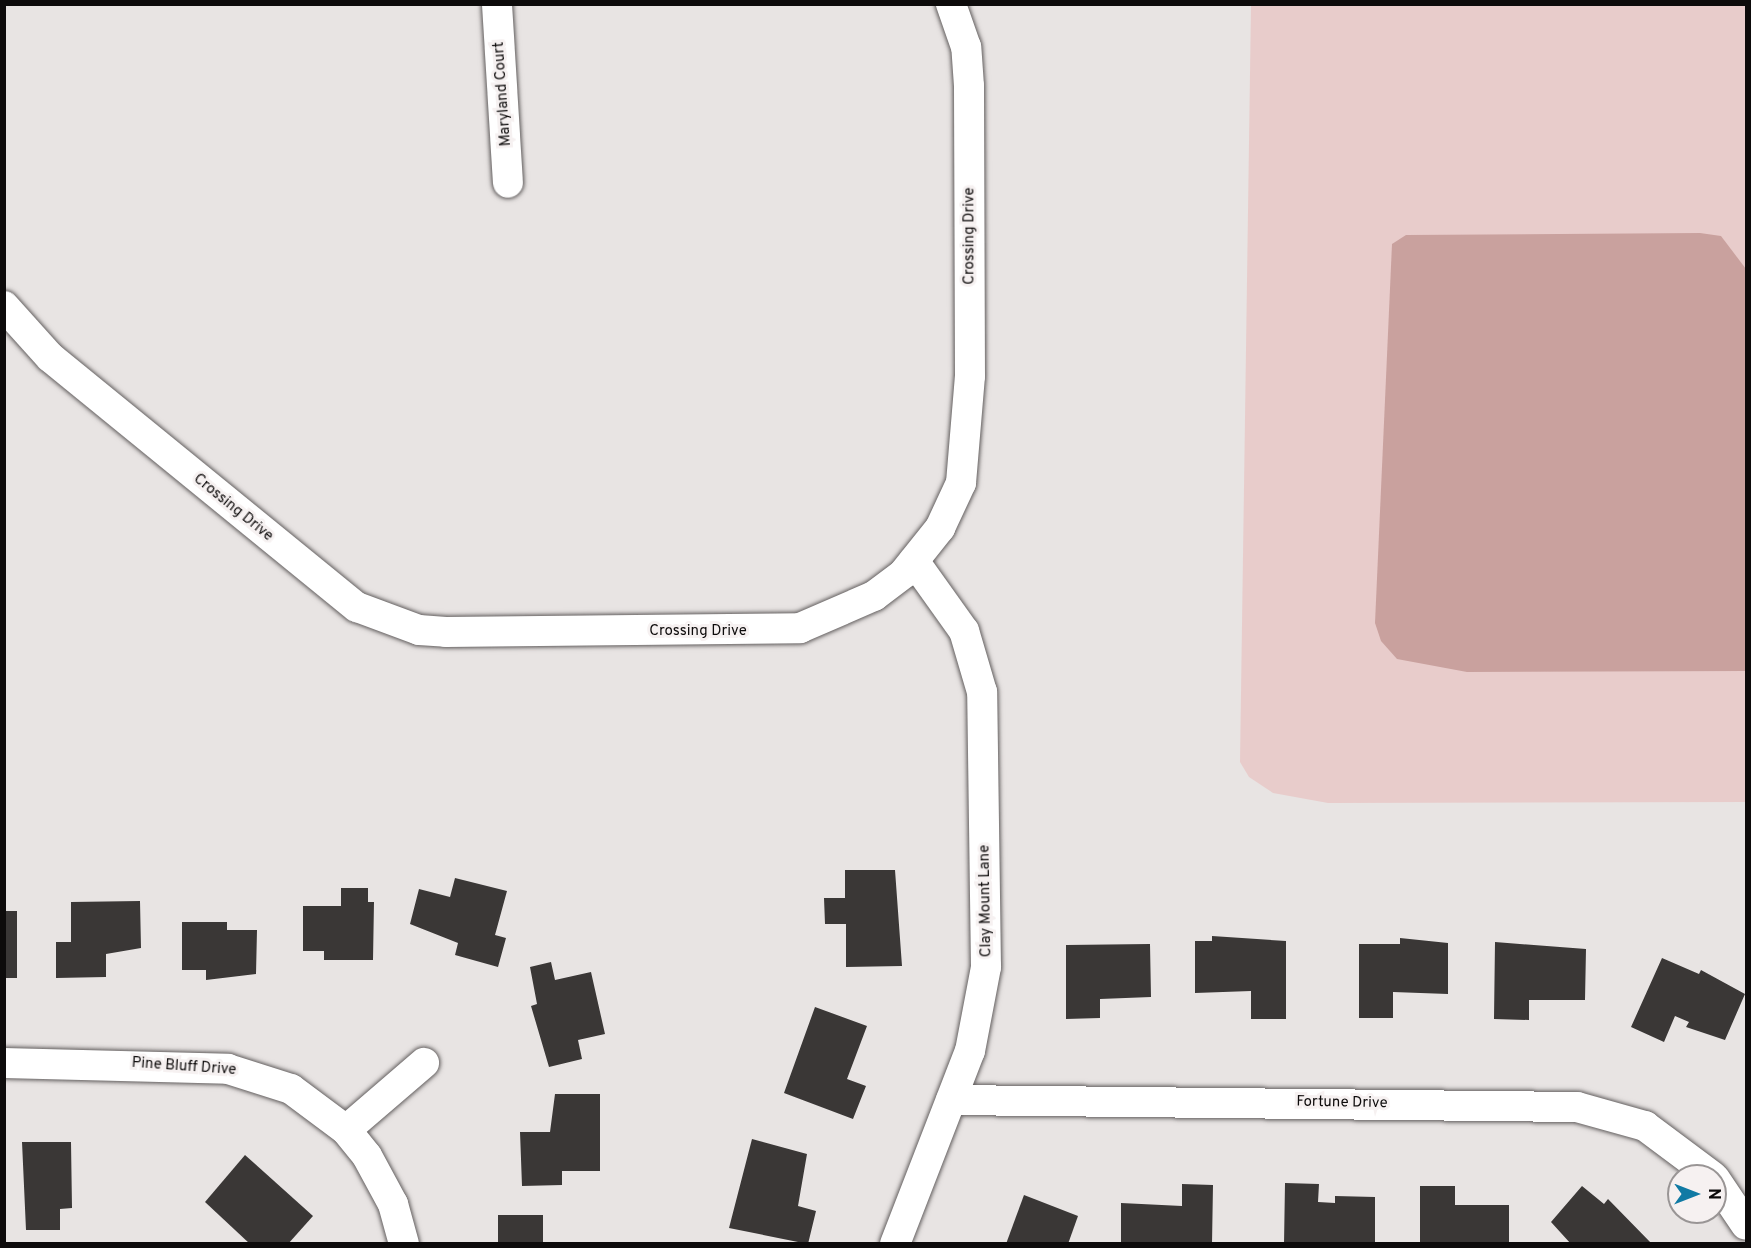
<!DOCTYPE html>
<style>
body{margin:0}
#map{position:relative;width:1751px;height:1248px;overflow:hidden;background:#e8e4e3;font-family:Overpass,sans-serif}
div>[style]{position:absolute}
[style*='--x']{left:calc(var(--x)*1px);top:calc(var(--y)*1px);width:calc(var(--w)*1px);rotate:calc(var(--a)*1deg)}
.green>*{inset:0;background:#e8cccb}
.water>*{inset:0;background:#c9a19e}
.building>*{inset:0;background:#3a3736;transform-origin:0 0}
.roads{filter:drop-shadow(0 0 2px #635f5f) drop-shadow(0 0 2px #635f5f)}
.street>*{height:30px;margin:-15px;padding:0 15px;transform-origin:15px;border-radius:15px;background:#fff}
span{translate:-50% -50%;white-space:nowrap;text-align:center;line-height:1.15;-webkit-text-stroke:6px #f6f1f1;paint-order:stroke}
.street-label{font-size:15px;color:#0d0b0b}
.frame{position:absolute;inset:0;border:6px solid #0d0b0b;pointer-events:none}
.north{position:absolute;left:1667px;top:1164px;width:60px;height:60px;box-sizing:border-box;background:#f6f1f1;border:2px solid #999595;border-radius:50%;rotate:90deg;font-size:16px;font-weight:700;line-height:24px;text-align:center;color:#0d0b0b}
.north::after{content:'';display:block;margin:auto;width:21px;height:27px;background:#107aa4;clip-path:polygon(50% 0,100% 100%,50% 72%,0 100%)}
</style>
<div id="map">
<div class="green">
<div style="clip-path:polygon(1251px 5px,1746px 5px,1746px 802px,1328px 803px,1273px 793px,1249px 777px,1240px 762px)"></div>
</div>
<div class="water">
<div style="clip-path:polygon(1700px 233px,1721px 236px,1746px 269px,1746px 671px,1467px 672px,1397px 659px,1381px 641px,1375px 623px,1392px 244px,1406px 235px)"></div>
</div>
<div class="building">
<div style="clip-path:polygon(845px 870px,895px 870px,902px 966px,846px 967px,846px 924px,825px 924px,824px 898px,845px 898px)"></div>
<div style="clip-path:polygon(455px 878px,507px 891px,495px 935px,506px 938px,498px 967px,455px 955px,458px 943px,410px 924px,419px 889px,450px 897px)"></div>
<div style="clip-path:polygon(341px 888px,368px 888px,368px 902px,374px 902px,373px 960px,324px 960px,324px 951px,303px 951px,303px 906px,341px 906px)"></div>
<div style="clip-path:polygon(140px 901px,141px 948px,106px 954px,106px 977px,56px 978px,56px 942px,71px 942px,71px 902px)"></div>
<div style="left:4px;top:911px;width:13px;height:67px"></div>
<div style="clip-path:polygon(182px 922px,227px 922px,227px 930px,257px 930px,256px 974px,206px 980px,206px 970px,182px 970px)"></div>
<div style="clip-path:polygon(1212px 936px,1286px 941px,1286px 1019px,1251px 1019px,1251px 991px,1195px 993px,1195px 941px,1212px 941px)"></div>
<div style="clip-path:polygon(1400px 938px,1448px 943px,1448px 994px,1393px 992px,1393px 1018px,1359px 1018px,1359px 944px,1400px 944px)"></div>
<div style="clip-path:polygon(1495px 942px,1586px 949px,1585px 1000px,1529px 1000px,1529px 1020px,1494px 1019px)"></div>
<div style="clip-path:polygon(1150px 944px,1151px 997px,1100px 999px,1100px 1018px,1066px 1019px,1066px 945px)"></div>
<div style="clip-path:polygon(1662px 958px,1699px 974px,1701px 970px,1745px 994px,1725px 1040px,1686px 1027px,1689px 1022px,1675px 1016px,1664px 1042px,1631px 1027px)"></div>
<div style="clip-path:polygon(551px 962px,555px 980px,591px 972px,605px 1034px,578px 1040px,582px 1059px,549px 1067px,531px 1006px,537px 1004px,530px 967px)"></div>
<div style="clip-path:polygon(815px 1007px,867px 1026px,847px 1079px,866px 1086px,853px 1119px,784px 1093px)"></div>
<div style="clip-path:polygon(555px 1094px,600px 1094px,600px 1171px,562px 1171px,562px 1185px,522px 1186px,520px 1132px,550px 1132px)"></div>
<div style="clip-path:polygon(752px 1139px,807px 1154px,798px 1206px,816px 1211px,808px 1244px,729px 1228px)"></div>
<div style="clip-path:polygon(22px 1142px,71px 1142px,72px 1208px,60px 1209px,60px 1230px,26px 1230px)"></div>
<div style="clip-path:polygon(245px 1155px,313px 1216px,288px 1244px,250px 1244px,205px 1202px)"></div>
<div style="clip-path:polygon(1285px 1183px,1319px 1184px,1318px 1202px,1335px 1203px,1335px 1196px,1375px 1197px,1375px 1244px,1284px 1244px)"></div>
<div style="clip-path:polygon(1182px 1184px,1213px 1185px,1212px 1244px,1121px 1244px,1121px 1203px,1182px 1206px)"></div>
<div style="clip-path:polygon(1420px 1186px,1455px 1186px,1455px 1205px,1509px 1205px,1509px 1244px,1420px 1244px)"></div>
<div style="clip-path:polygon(1582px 1186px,1604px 1204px,1608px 1199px,1652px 1244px,1571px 1244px,1551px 1222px)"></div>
<div style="clip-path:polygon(1024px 1195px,1078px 1216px,1068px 1244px,1006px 1244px)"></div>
<div style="left:498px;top:1215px;width:45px;height:29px"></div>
</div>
<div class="roads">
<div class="street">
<div style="--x:497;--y:4;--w:179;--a:86.5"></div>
<div style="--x:4;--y:306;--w:69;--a:48"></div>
<div style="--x:50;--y:357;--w:396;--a:39.2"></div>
<div style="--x:357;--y:607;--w:66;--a:20.4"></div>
<div style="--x:419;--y:630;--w:27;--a:4"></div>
<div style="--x:446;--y:632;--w:354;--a:-0.6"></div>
<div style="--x:800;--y:628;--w:81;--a:-23.4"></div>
<div style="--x:874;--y:596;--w:38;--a:-37"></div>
<div style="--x:904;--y:573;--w:58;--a:-51.3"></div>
<div style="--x:940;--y:528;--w:50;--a:-65"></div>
<div style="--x:961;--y:483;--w:107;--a:-85.2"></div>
<div style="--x:970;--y:376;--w:290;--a:-90.2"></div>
<div style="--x:969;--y:86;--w:39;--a:-94"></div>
<div style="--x:966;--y:47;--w:46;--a:-109.2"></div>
<div style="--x:4;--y:1063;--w:224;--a:1.5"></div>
<div style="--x:228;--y:1069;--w:66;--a:17.6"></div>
<div style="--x:291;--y:1089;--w:69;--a:36.7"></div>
<div style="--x:346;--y:1130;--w:33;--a:51"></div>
<div style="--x:367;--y:1156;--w:55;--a:61.6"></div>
<div style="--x:393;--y:1204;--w:41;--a:74.6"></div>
<div style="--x:951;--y:1100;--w:626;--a:0.64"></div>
<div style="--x:1577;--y:1107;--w:71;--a:15.6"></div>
<div style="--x:1645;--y:1126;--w:84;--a:36.7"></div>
<div style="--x:346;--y:1130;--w:103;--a:-40.7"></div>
<div style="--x:1715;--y:1179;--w:55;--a:56"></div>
<div style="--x:895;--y:1244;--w:207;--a:-68.8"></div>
<div style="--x:970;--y:1051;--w:86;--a:-79.2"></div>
<div style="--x:986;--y:967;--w:275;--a:-90.8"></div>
<div style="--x:982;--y:692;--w:64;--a:-106.4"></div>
<div style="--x:964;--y:631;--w:86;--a:-125.5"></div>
</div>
</div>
<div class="street-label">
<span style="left:503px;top:94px;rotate:-94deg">Maryland Court</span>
<span style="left:970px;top:236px;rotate:-90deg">Crossing Drive</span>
<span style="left:233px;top:508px;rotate:39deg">Crossing Drive</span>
<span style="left:698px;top:632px">Crossing Drive</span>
<span style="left:986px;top:901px;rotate:-91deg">Clay Mount Lane</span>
<span style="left:184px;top:1067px;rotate:4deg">Pine Bluff Drive</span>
<span style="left:1342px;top:1103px;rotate:1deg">Fortune Drive</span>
</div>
<div class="frame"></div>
<div class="north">N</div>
</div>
